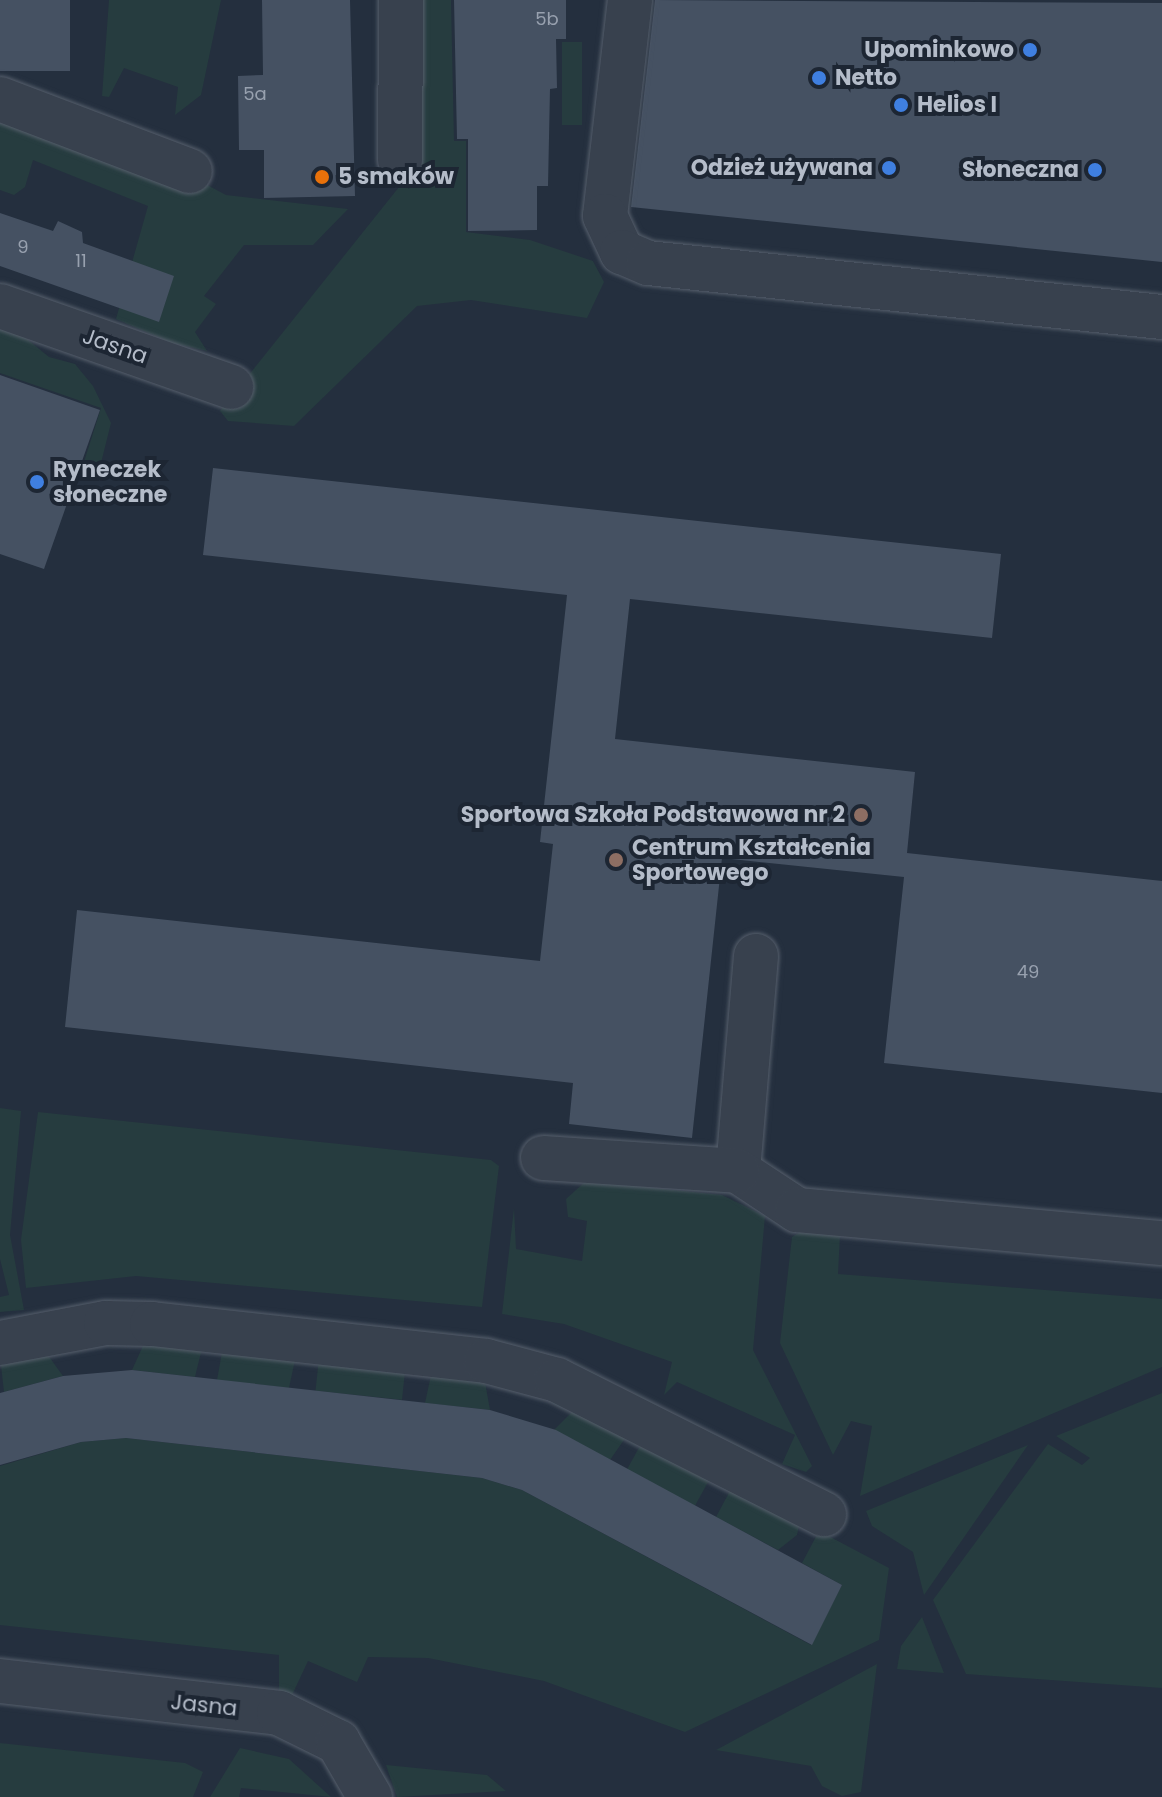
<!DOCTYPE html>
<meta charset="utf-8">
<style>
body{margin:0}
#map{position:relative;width:1162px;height:1797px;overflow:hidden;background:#242f3e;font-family:Poppins,sans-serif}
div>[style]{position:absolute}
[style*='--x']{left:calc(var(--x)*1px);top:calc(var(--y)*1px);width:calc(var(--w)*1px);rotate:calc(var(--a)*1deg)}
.green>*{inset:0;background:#263c3f;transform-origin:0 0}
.building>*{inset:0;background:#455162;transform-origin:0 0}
.roads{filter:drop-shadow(0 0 2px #565f6c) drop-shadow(0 0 2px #565f6c)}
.minor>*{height:44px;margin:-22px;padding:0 22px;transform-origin:22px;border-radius:22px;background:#38414e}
.dots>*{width:22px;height:22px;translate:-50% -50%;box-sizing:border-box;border:4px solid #1d2633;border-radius:50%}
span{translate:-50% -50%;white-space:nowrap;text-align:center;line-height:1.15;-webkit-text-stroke:8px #1d2633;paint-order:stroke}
.number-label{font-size:18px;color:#98a1af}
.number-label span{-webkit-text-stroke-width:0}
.poi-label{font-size:22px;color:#b4bcc9;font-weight:700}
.right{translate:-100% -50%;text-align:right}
.left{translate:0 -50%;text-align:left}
.street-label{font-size:22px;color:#b4bcc9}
</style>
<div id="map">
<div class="green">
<div style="clip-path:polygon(109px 0,221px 0,201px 95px,175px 115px,178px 87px,124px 68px,109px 97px,102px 96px)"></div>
<div style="clip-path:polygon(409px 0,451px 0,454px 141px,466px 141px,466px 232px,530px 240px,593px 261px,604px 282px,587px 318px,471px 300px,417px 306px,294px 426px,228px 421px,220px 411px,411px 172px)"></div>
<div style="left:562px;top:42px;width:20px;height:83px"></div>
<div style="clip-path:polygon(0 122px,194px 178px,226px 195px,348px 209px,313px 245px,244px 245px,204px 296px,216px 304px,195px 332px,207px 351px,172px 343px,116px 319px,148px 206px,33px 160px,25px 187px,14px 195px,0 190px)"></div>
<div style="clip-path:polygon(0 317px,49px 357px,75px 364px,93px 386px,111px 423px,99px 471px,83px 465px,101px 408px,0 373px)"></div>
<div style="clip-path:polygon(0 1108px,21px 1111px,10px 1235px,24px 1310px,0 1312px,0 1297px,9px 1295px,0 1259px)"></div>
<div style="clip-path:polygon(38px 1112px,491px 1160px,499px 1166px,482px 1307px,136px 1276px,26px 1288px,21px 1240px)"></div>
<div style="clip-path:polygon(586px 1181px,722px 1195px,765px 1216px,753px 1350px,812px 1466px,806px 1472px,782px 1464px,795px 1435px,677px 1382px,664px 1395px,672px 1362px,564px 1324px,502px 1314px,514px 1208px,516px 1249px,582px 1261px,587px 1221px,568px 1217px,566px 1199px)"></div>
<div style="clip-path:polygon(802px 1231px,840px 1235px,838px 1274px,1162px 1299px,1162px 1367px,860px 1496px,872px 1426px,851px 1421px,833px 1455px,780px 1343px,792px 1237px)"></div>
<div style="clip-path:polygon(147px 1337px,204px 1340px,195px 1377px,132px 1370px)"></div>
<div style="clip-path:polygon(224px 1341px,298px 1346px,289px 1388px,217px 1380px)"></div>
<div style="clip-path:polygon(42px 1347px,63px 1376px,4px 1392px,0 1357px)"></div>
<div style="left:320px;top:1348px;width:87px;height:43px;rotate:6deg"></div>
<div style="clip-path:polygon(434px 1361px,485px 1382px,490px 1410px,425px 1403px)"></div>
<div style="clip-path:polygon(1162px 1393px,1162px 1688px,966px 1674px,933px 1600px,1048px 1444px,1082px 1465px,1090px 1458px,1056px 1436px)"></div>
<div style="clip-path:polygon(575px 1409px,628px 1434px,610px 1460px,554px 1430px)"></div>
<div style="left:645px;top:1437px;width:77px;height:37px;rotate:29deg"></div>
<div style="clip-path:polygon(126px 1438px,482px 1478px,522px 1490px,811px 1645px,842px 1585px,802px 1563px,819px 1531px,889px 1568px,879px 1640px,685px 1732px,544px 1681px,428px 1658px,368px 1657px,357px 1682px,308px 1661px,292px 1695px,279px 1690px,279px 1655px,0 1625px,0 1466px,81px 1442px)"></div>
<div style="clip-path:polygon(1028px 1445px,924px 1595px,913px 1552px,872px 1526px,866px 1511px)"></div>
<div style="clip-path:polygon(733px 1485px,800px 1520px,797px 1535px,778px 1550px,716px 1517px)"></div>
<div style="clip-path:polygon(922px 1617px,944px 1673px,897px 1669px,901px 1646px)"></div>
<div style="clip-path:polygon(877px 1664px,861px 1792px,842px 1796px,822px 1786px,811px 1766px,716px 1750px)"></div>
<div style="clip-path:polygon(0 1743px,185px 1763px,203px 1772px,193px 1797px,0 1797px)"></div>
<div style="clip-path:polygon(240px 1748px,289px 1759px,331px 1797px,241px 1788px,239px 1797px,210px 1797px)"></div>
<div style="clip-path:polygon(386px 1765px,487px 1775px,506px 1791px,397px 1797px)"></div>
</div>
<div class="building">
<div style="left:0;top:0;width:70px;height:71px"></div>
<div style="clip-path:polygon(262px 0,350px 0,355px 196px,264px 198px,264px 150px,239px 150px,238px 76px,263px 75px)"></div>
<div style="clip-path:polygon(454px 0,566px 0,566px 39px,556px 39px,557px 88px,550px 89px,548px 186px,537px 186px,537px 230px,468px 231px,468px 139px,457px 139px)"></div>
<div style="clip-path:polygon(655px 0,1162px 3px,1162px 262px,631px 207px)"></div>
<div style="clip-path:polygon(0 213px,53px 231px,58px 221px,82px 232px,83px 243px,174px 276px,159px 322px,0 266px)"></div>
<div style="clip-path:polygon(0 375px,100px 410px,44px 569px,0 554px)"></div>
<div style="clip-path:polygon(213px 468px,1001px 554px,992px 638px,630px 599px,615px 739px,915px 772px,907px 853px,1162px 881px,1162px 1093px,884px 1063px,904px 877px,722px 858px,692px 1138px,569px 1124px,573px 1083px,65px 1027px,77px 910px,540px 961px,553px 844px,540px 842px,567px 595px,203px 555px)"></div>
<div style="clip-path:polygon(132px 1370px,490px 1410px,556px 1430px,842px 1585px,812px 1645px,522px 1490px,482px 1478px,126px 1438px,81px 1442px,0 1465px,0 1393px,63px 1376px)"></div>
</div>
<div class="roads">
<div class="minor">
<div style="--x:630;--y:0;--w:217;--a:96.6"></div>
<div style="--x:605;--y:216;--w:40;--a:65"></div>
<div style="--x:622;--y:252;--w:28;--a:23"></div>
<div style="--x:648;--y:263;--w:517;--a:6"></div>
<div style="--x:0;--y:99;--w:203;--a:20.8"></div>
<div style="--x:400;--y:160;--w:160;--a:-89.6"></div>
<div style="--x:0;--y:306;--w:245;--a:19.3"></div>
<div style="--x:756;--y:956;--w:216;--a:94.8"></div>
<div style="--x:738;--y:1171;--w:71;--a:33.5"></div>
<div style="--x:797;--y:1210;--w:366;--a:5.2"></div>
<div style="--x:543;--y:1158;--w:195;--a:3.8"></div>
<div style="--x:0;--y:1343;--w:108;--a:-10.7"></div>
<div style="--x:106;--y:1323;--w:46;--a:1.2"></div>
<div style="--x:152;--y:1324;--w:336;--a:6.3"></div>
<div style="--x:486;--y:1361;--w:73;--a:15"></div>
<div style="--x:557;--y:1380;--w:299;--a:26.7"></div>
<div style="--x:0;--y:1681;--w:281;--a:6.5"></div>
<div style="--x:279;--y:1713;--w:66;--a:26.2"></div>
<div style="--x:338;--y:1742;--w:64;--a:59.8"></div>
</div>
</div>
<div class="dots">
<div style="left:1030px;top:50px;background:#3f7fe0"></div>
<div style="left:819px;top:78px;background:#3f7fe0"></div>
<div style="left:901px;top:105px;background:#3f7fe0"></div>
<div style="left:889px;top:168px;background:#3f7fe0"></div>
<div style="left:1095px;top:170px;background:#3f7fe0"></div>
<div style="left:322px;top:177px;background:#e8710a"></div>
<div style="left:37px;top:482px;background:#3f7fe0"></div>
<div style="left:861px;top:815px;background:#8d6e63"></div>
<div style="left:616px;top:860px;background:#8d6e63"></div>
</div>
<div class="number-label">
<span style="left:547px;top:19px">5b</span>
<span style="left:255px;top:94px">5a</span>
<span style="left:23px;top:247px">9</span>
<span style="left:81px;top:261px">11</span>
<span style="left:1028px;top:972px">49</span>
</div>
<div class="poi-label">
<span class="right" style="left:1014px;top:50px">Upominkowo</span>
<span class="left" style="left:835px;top:78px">Netto</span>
<span class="left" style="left:917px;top:105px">Helios I</span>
<span class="right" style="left:873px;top:168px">Odzież używana</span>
<span class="right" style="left:1079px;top:170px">Słoneczna</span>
<span class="left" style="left:338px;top:177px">5 smaków</span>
<span class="left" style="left:53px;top:482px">Ryneczek<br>słoneczne</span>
<span class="right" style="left:845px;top:815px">Sportowa Szkoła Podstawowa nr 2</span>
<span class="left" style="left:632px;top:860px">Centrum Kształcenia<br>Sportowego</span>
</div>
<div class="street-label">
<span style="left:115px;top:346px;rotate:19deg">Jasna</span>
<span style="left:204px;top:1705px;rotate:6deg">Jasna</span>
</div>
</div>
